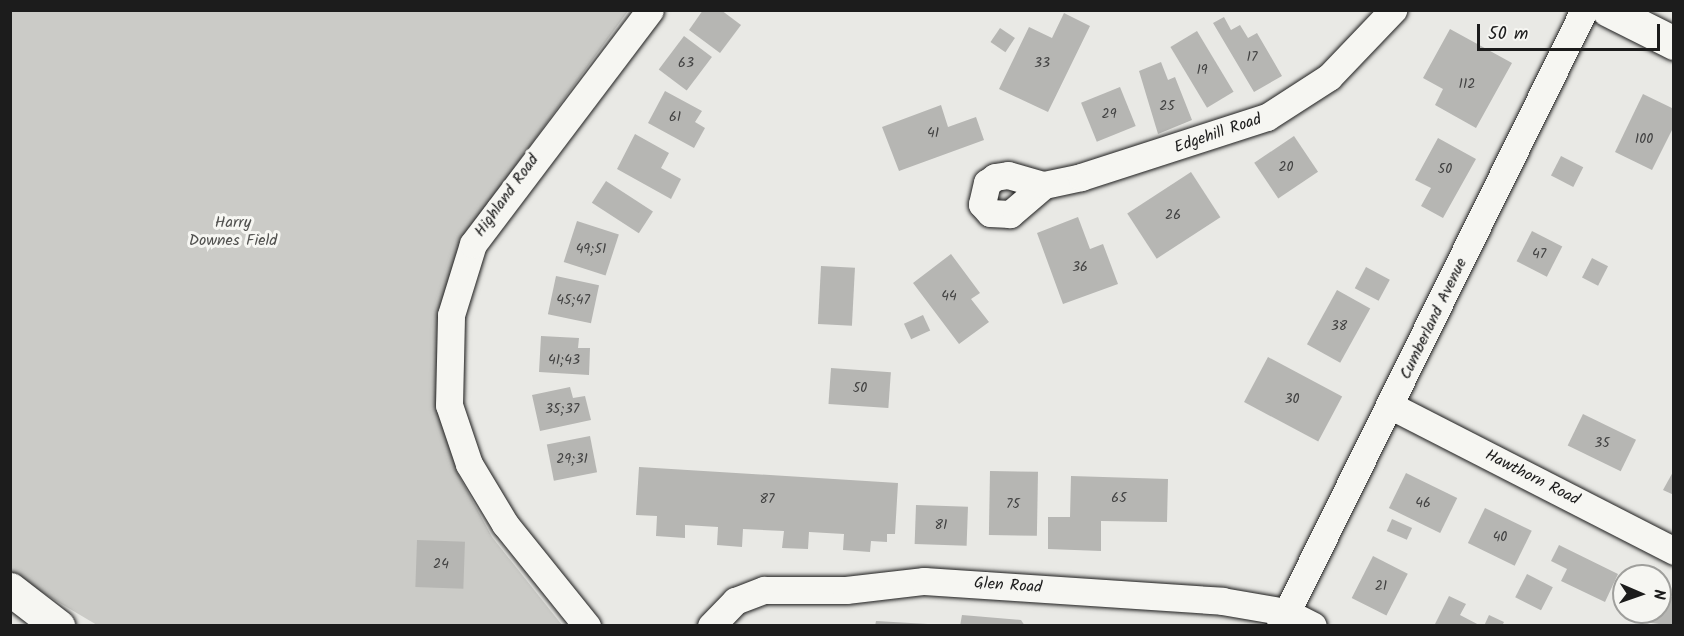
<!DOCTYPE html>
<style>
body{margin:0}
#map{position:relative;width:1684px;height:636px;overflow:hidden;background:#e9e9e5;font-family:Kalam,sans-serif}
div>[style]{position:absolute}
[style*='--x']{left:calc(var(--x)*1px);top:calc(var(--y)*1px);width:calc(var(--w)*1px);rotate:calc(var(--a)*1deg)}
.green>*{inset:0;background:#cbcbc7}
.building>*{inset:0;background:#b6b6b3;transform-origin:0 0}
.roads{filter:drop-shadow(0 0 2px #1c1c1c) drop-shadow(0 0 2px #1c1c1c)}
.minor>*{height:27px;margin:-13.5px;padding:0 13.5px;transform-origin:13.5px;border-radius:13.5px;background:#f6f6f2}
.tertiary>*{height:33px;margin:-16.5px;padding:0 16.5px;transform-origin:16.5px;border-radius:16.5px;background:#f6f6f2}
.secondary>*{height:33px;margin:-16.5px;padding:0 16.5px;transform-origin:16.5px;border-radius:16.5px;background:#f6f6f2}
span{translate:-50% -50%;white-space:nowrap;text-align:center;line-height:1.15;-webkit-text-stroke:6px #f6f6f2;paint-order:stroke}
.number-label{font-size:14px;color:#424242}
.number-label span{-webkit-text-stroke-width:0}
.street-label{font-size:16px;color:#1c1c1c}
.park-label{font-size:16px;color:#51514f}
.frame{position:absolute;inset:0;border:12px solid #1c1c1c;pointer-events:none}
.north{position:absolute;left:1612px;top:564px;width:60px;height:60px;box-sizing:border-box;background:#f6f6f2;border:2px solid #9f9f9c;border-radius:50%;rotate:92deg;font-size:16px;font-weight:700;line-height:24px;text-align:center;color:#1c1c1c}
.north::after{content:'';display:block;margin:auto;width:21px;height:27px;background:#1c1c1c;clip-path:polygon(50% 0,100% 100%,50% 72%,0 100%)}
.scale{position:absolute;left:1477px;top:24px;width:183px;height:27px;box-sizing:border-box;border:3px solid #1c1c1c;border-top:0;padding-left:8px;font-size:18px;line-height:21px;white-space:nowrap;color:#1c1c1c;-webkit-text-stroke:4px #f6f6f2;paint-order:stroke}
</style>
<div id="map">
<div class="green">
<div style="clip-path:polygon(10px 11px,628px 11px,476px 220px,438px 331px,436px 385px,457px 472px,492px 537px,562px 625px,97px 625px,11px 574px)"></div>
</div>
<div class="building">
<div style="clip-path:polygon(703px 10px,721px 10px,741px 25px,720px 53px,689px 30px)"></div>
<div style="clip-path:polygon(1064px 13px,1090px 26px,1048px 112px,999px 89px,1029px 27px,1052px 38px)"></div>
<div style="clip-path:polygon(1224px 17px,1231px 30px,1240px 25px,1248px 38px,1257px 33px,1282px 76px,1254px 92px,1213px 23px)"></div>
<div style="left:1000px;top:28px;width:18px;height:17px;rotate:34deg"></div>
<div style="clip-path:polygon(1450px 29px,1512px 63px,1476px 128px,1435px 105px,1443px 89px,1423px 78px)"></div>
<div style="left:1197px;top:31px;width:71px;height:31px;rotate:59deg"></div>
<div style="left:684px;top:36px;width:35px;height:42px;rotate:37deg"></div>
<div style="clip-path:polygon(1161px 62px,1168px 80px,1175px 77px,1192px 120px,1158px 134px,1139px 71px)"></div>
<div style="left:1120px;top:87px;width:42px;height:42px;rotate:68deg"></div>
<div style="clip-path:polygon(665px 91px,702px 111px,695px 122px,705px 128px,694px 148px,648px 123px)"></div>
<div style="clip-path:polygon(1643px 94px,1674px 109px,1674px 126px,1652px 170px,1615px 152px)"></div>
<div style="clip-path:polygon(941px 105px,948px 127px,976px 117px,984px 140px,899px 171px,882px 127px)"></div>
<div style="clip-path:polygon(635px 134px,669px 153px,661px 168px,681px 179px,671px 199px,617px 169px)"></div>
<div style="left:1294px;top:136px;width:43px;height:48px;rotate:56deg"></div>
<div style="clip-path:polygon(1438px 138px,1476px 159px,1443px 218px,1421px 206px,1431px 188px,1415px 180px)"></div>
<div style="left:1561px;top:156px;width:25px;height:22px;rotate:27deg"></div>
<div style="left:1191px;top:172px;width:54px;height:76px;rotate:57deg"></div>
<div style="left:606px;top:181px;width:56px;height:26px;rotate:33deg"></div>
<div style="clip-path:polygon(1078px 217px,1090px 249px,1103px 244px,1118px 284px,1063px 304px,1037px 233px)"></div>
<div style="left:577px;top:221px;width:44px;height:43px;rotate:18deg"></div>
<div style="left:1532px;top:231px;width:34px;height:34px;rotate:27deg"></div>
<div style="clip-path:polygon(951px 254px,980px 293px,971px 299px,989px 322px,959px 344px,913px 283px)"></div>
<div style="left:1592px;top:258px;width:18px;height:22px;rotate:27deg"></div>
<div style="left:821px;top:266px;width:34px;height:58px;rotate:3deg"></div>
<div style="left:1366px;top:267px;width:27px;height:24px;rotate:28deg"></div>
<div style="left:556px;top:276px;width:44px;height:39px;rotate:12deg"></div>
<div style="left:1337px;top:290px;width:38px;height:62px;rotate:29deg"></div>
<div style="left:923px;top:315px;width:17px;height:21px;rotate:65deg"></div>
<div style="clip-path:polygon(541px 336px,579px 338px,578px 348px,590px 348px,589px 375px,539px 372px)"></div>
<div style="left:1268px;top:357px;width:84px;height:51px;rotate:28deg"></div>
<div style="left:831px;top:368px;width:60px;height:36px;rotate:4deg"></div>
<div style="clip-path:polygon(570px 387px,573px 398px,585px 396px,591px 420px,540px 431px,532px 395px)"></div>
<div style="left:1583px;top:414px;width:59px;height:35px;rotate:26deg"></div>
<div style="left:590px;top:436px;width:37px;height:44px;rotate:79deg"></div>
<div style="clip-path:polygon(639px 467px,898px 483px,895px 534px,887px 534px,887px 542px,871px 541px,870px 552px,843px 550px,844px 534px,809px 532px,808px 549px,782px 548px,784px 531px,743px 529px,742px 547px,717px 545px,718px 527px,685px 525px,685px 538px,656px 536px,657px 516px,636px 515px)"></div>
<div style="clip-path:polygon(1674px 470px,1674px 495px,1663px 490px)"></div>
<div style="left:990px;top:471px;width:48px;height:64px;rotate:1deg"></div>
<div style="left:1406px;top:473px;width:57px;height:39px;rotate:26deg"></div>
<div style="clip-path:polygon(1071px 476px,1168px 479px,1167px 522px,1101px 521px,1101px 551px,1048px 549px,1048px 517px,1070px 517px)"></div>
<div style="left:916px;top:505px;width:52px;height:39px;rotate:2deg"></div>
<div style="left:1485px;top:508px;width:52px;height:39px;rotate:26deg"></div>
<div style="left:1392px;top:519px;width:22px;height:13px;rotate:24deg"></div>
<div style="left:417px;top:540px;width:48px;height:47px;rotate:2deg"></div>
<div style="clip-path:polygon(1559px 545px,1618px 574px,1605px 602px,1561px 581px,1567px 569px,1551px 561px)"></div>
<div style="left:1373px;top:556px;width:39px;height:47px;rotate:27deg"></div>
<div style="left:1527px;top:574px;width:29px;height:26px;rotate:27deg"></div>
<div style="clip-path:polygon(1660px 591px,1674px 598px,1674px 626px,1629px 620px,1633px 612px,1660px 612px)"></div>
<div style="clip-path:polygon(1449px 596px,1466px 604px,1460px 615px,1481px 626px,1434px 626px)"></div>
<div style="clip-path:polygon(962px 615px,1021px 620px,1025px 626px,960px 626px)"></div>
<div style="clip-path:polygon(1489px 615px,1504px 622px,1502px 626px,1484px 626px)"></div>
<div style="clip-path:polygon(876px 621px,928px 624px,928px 626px,875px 626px)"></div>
</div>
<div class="roads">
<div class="minor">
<div style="--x:1044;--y:185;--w:45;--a:139.5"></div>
<div style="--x:1010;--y:214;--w:20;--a:-177"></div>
<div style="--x:990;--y:213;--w:12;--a:-132"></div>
<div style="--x:982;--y:204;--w:22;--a:-77"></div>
<div style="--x:987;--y:183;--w:10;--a:-37"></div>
<div style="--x:995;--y:177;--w:13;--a:-9"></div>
<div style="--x:1008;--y:175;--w:37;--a:16"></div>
<div style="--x:1044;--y:185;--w:38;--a:-12"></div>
<div style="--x:1081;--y:177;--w:195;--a:-17.9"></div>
<div style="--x:1267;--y:117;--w:74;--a:-32.8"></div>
<div style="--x:1329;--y:77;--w:93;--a:-46.3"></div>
<div style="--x:1391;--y:406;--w:318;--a:27.1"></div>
<div style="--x:587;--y:626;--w:131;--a:-128.8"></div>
<div style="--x:505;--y:524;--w:70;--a:-121"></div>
<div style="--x:469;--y:464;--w:62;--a:-108.7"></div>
<div style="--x:449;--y:405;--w:90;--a:-88.7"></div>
<div style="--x:451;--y:315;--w:74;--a:-72.8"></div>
<div style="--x:473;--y:244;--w:293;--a:-52.9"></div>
<div style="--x:711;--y:626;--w:35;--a:-46"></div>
<div style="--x:735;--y:601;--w:31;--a:-21"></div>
<div style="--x:764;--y:590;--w:82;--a:0"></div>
<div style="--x:846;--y:590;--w:79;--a:-6.6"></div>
<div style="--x:924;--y:581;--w:299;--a:3.8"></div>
<div style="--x:1222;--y:601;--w:65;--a:9.8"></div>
<div style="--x:1286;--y:612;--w:30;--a:27"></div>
<div style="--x:1280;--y:626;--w:687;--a:-63.73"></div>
</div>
<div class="tertiary">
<div style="--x:1608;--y:10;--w:74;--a:26.6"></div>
</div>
<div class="secondary">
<div style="--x:10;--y:589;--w:61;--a:37.6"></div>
</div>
</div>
<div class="number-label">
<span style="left:1252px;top:57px">17</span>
<span style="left:686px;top:63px">63</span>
<span style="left:1042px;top:63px">33</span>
<span style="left:1202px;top:70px">19</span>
<span style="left:1467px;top:84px">112</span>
<span style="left:1167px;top:106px">25</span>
<span style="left:1109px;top:114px">29</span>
<span style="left:675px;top:117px">61</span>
<span style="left:933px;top:133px">41</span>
<span style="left:1644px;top:139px">100</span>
<span style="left:1286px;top:167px">20</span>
<span style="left:1445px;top:169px">50</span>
<span style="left:1173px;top:215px">26</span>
<span style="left:591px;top:249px">49;51</span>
<span style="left:1539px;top:254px">47</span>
<span style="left:1080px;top:267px">36</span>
<span style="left:949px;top:296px">44</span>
<span style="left:573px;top:300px">45;47</span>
<span style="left:1339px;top:326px">38</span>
<span style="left:564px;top:360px">41;43</span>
<span style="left:860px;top:388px">50</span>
<span style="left:1292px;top:399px">30</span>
<span style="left:562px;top:409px">35;37</span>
<span style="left:1602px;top:443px">35</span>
<span style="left:572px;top:459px">29;31</span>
<span style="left:1119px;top:498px">65</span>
<span style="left:767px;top:499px">87</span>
<span style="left:1423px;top:503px">46</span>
<span style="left:1013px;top:504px">75</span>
<span style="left:941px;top:525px">81</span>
<span style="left:1500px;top:537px">40</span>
<span style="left:441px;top:564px">24</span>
<span style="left:1381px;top:586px">21</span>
</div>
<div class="street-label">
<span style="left:1218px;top:134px;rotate:-19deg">Edgehill Road</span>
<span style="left:507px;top:196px;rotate:-54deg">Highland Road</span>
<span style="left:1434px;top:319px;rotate:-64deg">Cumberland Avenue</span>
<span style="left:1532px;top:478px;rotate:27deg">Hawthorn Road</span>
<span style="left:1008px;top:586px;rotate:4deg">Glen Road</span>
</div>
<div class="park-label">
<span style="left:233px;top:232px">Harry<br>Downes Field</span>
</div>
<div class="frame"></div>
<div class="north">N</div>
<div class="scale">50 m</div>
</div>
